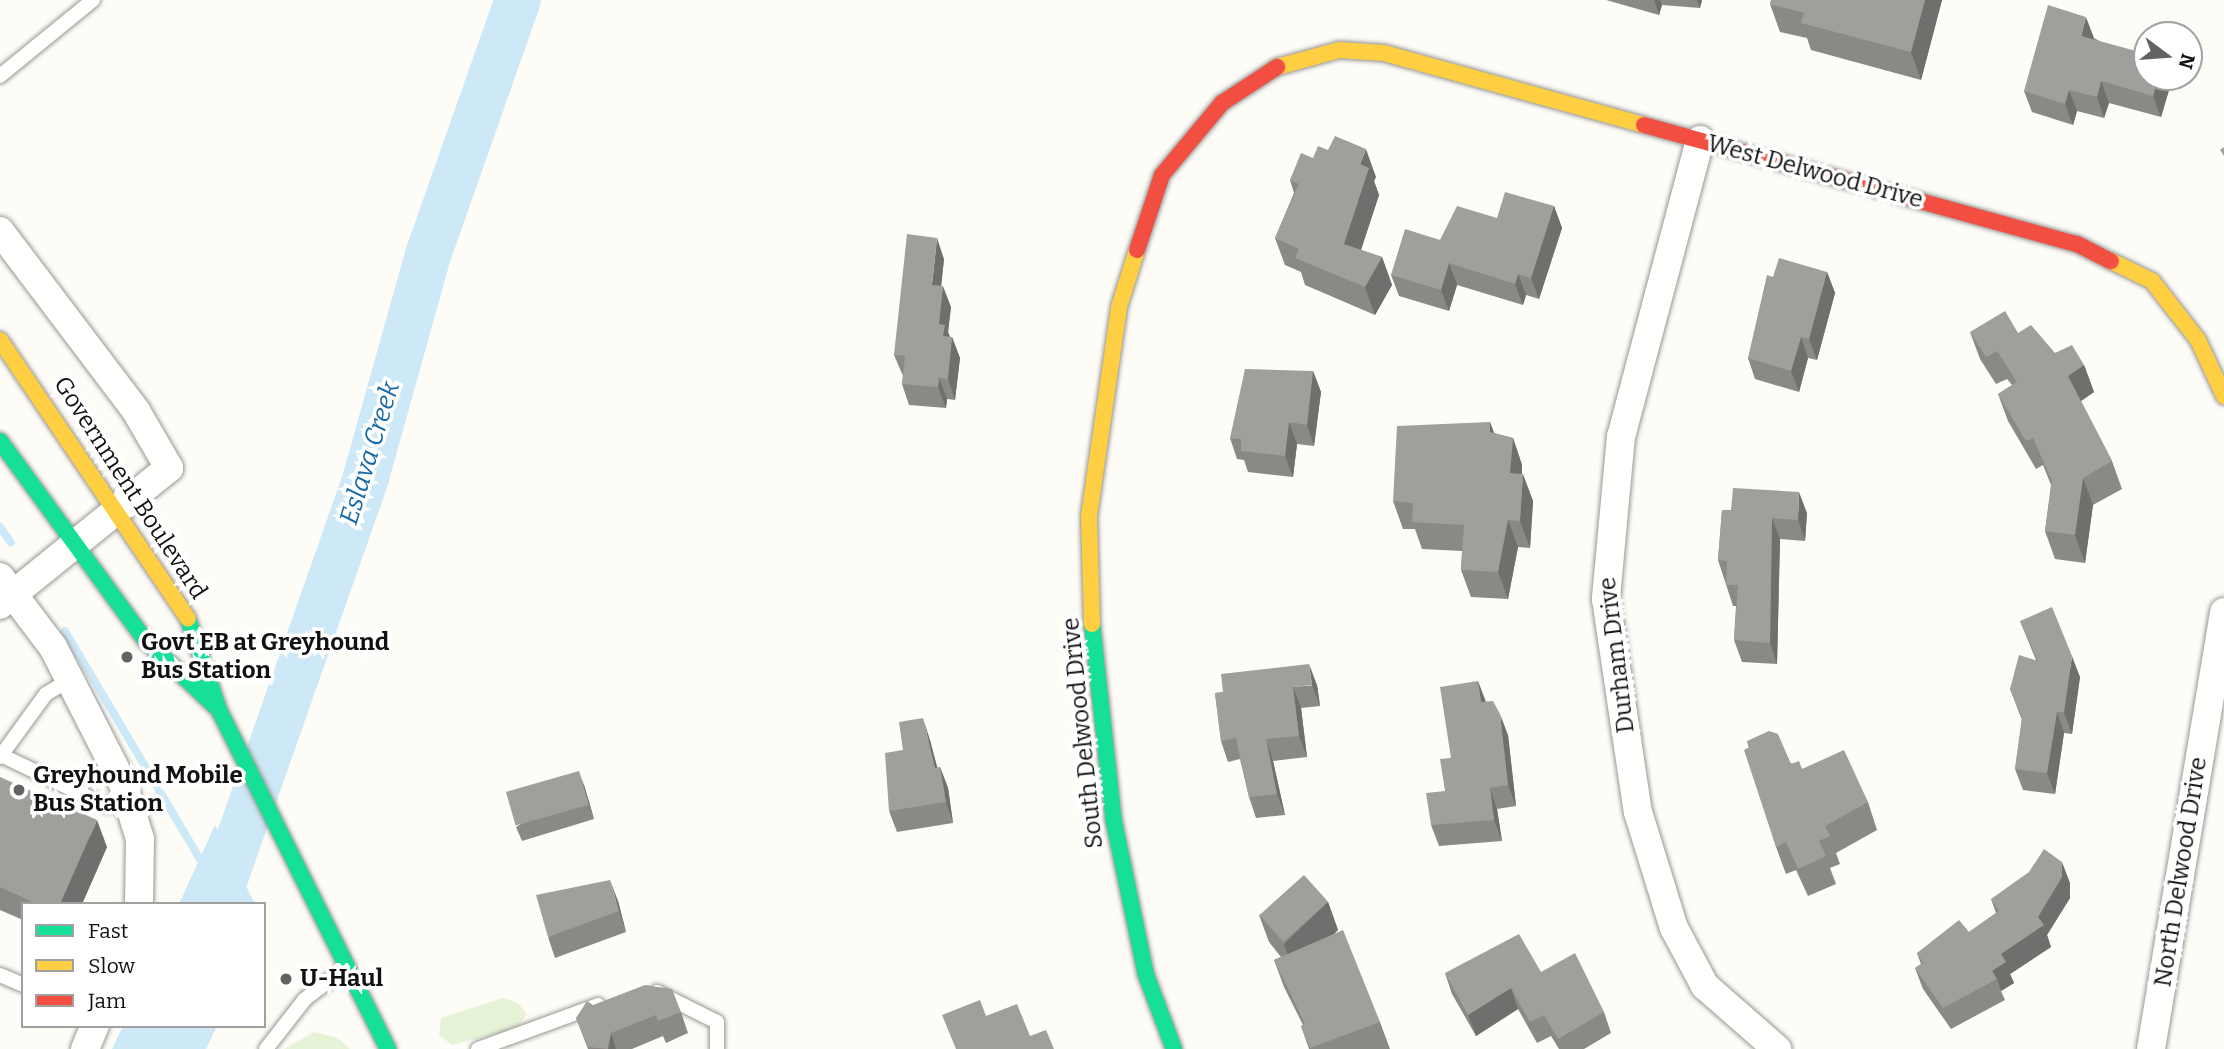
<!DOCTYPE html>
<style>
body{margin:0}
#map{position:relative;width:2224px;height:1049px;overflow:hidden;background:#fdfcf7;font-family:Bitter,serif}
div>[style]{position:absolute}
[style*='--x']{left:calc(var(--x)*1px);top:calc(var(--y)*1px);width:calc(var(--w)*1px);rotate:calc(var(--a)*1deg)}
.green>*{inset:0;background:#e7f3d7}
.water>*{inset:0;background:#cde8f7}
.stream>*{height:8px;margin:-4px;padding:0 4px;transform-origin:4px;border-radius:4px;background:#cde8f7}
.river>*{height:46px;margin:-23px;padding:0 23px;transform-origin:23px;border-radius:23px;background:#cde8f7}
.roads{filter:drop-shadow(0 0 2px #979795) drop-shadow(0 0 2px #979795)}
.lane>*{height:14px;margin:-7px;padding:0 7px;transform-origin:7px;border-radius:7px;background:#fffffe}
.street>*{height:28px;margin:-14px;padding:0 14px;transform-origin:14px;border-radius:14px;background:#fffffe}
.fast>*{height:16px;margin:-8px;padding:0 8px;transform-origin:8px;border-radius:8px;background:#16e098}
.slow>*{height:16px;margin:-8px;padding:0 8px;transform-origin:8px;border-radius:8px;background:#ffcf43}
.jam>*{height:16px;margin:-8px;padding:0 8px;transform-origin:8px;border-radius:8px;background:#f24e42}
.wall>*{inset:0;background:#8a8986}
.shaded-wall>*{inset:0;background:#716f6d}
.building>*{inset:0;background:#a19f9c;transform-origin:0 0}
.dots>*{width:19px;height:19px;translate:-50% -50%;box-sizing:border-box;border:4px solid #fff;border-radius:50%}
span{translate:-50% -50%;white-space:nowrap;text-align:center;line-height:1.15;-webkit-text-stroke:7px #fff;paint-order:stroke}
.street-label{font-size:24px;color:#111}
.poi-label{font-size:24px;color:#111;font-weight:700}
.left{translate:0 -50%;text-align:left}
.water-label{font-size:26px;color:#1768a6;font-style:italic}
.legend{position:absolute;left:21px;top:902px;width:245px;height:126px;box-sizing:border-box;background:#fff;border:2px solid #a0a0a0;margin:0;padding:9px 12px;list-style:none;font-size:21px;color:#111}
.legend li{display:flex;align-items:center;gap:14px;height:35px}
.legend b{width:35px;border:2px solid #a0a0a0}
.north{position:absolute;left:2133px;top:21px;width:70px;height:70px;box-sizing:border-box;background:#fff;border:2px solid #a0a0a0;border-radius:50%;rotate:106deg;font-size:19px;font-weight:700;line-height:28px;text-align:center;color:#111}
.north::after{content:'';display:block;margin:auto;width:24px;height:32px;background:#646362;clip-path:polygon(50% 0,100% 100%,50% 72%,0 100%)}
</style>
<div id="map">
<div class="green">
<div style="clip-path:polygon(503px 998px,518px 1003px,527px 1014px,517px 1028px,452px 1045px,439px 1035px,441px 1018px)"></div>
<div style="clip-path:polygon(314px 1032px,338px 1038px,350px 1049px,284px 1049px)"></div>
</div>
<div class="water">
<div style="clip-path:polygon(215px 825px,255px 904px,179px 904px)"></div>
<div style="clip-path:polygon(123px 1026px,217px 1026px,206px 1049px,112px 1049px)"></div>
</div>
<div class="stream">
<div style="--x:0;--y:527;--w:19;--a:55"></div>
<div style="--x:65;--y:631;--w:273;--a:59.4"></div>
</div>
<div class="river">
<div style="--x:216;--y:904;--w:453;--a:-70.6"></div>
<div style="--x:366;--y:477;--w:230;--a:-74.4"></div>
<div style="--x:428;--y:255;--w:270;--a:-70.6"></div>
</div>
<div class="roads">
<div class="lane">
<div style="--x:0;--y:76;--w:120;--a:-39.3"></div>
<div style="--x:1;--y:755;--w:115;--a:25.7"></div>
<div style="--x:105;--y:805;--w:25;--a:2"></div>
<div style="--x:0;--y:757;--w:78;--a:-53.9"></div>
<div style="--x:46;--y:694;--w:27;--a:-31"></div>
<div style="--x:0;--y:975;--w:25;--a:23"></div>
<div style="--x:657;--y:992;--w:67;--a:26.6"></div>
<div style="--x:717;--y:1022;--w:27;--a:90"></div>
<div style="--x:266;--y:1049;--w:63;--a:-52"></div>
<div style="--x:305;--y:999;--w:51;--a:-37.1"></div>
<div style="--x:478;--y:1049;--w:128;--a:-20.1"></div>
</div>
<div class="street">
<div style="--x:1700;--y:140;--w:306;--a:104.9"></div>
<div style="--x:1621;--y:436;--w:164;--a:95.3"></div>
<div style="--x:1606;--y:599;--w:215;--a:81.5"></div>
<div style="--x:1638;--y:812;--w:121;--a:72.8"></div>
<div style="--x:1674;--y:928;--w:66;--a:61.9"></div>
<div style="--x:1705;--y:986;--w:96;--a:41.2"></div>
<div style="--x:0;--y:231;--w:226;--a:52.9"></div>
<div style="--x:136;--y:411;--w:66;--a:59.9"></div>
<div style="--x:169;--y:468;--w:218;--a:141"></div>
<div style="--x:0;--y:577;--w:88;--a:52.9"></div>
<div style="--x:53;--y:647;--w:154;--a:62.9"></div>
<div style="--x:123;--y:784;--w:58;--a:72.8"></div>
<div style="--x:140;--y:839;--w:65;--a:90.9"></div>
<div style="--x:85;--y:1049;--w:25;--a:-67"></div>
<div style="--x:2151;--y:1049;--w:443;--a:-80.5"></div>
</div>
<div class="fast">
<div style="--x:0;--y:441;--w:248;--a:53.9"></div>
<div style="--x:146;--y:641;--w:95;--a:43.3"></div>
<div style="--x:188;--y:619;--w:96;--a:71.2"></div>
<div style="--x:219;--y:710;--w:379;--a:63.5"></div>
<div style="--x:1092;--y:624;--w:199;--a:83.7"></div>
<div style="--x:1114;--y:822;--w:156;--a:78.2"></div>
<div style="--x:1146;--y:975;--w:79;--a:69.3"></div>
</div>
<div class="slow">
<div style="--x:1277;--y:67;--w:64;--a:-15.3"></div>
<div style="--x:1339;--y:50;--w:45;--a:3.8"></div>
<div style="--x:1384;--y:53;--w:270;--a:15.5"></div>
<div style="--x:2111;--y:261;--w:46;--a:26"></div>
<div style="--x:2152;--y:281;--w:75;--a:52.1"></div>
<div style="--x:2198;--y:340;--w:62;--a:65.1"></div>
<div style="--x:0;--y:340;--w:336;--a:56"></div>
<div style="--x:1092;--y:624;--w:108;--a:-91.6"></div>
<div style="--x:1089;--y:516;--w:211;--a:-81.8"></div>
<div style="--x:1119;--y:307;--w:60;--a:-72.5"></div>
</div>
<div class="jam">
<div style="--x:1644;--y:125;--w:449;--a:15.4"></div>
<div style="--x:2077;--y:244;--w:38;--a:27"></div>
<div style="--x:1137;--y:250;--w:79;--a:-71.6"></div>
<div style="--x:1162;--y:175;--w:94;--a:-50.2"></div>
<div style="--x:1222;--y:103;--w:66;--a:-33.2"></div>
</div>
</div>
<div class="wall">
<div style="clip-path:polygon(1606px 0,1702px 0,1700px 8px,1662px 5px,1659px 15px)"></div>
<div style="clip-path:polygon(1771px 0,1942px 0,1921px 80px,1811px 50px,1807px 38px,1780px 32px,1770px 4px)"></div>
<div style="clip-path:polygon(2094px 38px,2172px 80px,2161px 117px,2109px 103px,2104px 118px,2077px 111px,2073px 125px,2032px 112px,2024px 91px)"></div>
<div style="clip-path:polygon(1313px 158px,1376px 177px,1374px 181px,1379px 195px,1361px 250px,1382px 257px,1392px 285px,1375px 315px,1305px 285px,1301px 272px,1285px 265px,1275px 238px,1294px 193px,1290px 180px)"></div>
<div style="clip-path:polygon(1554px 206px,1562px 228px,1539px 299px,1526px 295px,1523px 305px,1457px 285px,1449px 311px,1399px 296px,1391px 275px,1440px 240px,1497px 218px)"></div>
<div style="clip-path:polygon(944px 259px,941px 286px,951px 307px,948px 332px,950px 337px,952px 337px,960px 358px,955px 400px,947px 399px,946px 408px,909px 405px,902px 384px,903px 376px,894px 355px)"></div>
<div style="clip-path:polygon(1827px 272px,1835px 293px,1817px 360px,1808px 358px,1799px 392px,1755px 379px,1748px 358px,1773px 277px)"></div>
<div style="clip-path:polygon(1970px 332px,2018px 333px,2055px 353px,2084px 365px,2094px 392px,2081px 401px,2112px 461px,2122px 489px,2093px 505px,2085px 563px,2055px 559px,2045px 531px,2051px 485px,2043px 465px,2036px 469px,2008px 421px,1998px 394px,2012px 385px,2007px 379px,1996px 384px,1980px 359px)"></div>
<div style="clip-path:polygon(1313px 371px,1321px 392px,1314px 446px,1297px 444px,1293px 477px,1248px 472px,1244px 460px,1237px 459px,1230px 438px)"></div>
<div style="clip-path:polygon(1490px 422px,1494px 433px,1513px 438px,1522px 465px,1522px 474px,1533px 501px,1530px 548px,1518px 547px,1508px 599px,1471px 597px,1461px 570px,1462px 551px,1422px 549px,1415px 529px,1403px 529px,1393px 501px)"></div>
<div style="clip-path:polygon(1722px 510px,1807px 513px,1805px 541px,1780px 539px,1777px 664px,1742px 662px,1734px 640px,1736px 606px,1733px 606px,1718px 560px)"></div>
<div style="clip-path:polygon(2020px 621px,2080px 677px,2072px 734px,2064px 733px,2055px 794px,2023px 790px,2015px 769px,2022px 720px,2010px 689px,2036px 660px)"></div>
<div style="clip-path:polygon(1478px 681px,1485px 702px,1508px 735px,1516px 806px,1497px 809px,1502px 841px,1439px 846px,1431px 825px,1445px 791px,1451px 758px)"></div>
<div style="clip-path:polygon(1317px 685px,1320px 706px,1301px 708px,1307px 757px,1273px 761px,1285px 815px,1256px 818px,1249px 797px,1240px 759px,1228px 762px,1221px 741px,1215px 693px)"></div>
<div style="clip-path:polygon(930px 740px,937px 768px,940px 767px,948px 788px,953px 823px,897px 832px,889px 811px,903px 750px)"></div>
<div style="clip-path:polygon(1747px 741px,1868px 802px,1877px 830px,1836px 853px,1840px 864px,1830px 868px,1836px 884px,1808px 896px,1796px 870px,1786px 874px,1776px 847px)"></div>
<div style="clip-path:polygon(0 777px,107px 847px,82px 904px,23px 904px,23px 920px,0 910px)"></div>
<div style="clip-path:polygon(584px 785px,594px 819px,522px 841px,516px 827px)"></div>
<div style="clip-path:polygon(2070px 883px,2070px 898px,2047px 935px,2051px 947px,2010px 974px,2014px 983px,2001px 991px,2005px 1000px,1951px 1029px,1923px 989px,1915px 968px,1921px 964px,1917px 953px,1969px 932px,1996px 913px,1991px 899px)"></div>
<div style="clip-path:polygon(618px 901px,626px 932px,555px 958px,548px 937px)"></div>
<div style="clip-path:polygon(1328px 902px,1338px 930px,1333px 935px,1380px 1022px,1390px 1049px,1309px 1049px,1301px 1026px,1303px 1025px,1284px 987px,1274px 960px,1281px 957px,1269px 942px,1259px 915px)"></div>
<div style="clip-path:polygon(1541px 972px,1604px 1012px,1611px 1033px,1584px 1049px,1559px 1049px,1551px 1036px,1537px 1043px,1518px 1009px,1476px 1036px,1452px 994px,1445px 973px)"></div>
<div style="clip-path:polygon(593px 1005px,681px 1012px,688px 1033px,666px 1043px,663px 1036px,632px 1049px,588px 1049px,576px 1018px)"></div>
</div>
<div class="shaded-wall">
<div style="clip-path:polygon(1654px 0,1660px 0,1662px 5px,1659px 15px)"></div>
<div style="clip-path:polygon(1697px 0,1702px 0,1700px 8px)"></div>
<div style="clip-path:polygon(1925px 0,1942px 0,1921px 80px,1911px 52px)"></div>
<div style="clip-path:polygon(2086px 17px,2094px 38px,2089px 57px,2081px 36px)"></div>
<div style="clip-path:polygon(2159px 77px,2171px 77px,2172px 80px,2161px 117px,2153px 96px)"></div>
<div style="clip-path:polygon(2101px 81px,2109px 103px,2104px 118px,2097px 97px)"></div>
<div style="clip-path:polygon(2069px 90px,2077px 111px,2073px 125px,2065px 104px)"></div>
<div style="clip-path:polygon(1366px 149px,1376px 177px,1374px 181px,1379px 195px,1354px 271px,1344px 244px,1360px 164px)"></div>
<div style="clip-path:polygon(1554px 206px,1562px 228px,1539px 299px,1531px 278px)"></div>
<div style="clip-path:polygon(937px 238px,944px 259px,939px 306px,932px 285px)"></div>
<div style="clip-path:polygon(1382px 257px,1392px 285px,1375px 315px,1365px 287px)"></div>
<div style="clip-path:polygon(1449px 263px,1457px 285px,1449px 311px,1441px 290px)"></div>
<div style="clip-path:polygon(1827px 272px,1835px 293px,1817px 360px,1809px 339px)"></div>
<div style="clip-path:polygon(1518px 274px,1526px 295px,1523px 305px,1515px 284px)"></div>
<div style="clip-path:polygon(943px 286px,951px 307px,948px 332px,952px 343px,952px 337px,960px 358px,955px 400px,948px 379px,939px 324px)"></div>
<div style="clip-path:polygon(1801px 337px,1808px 358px,1799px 392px,1791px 371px)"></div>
<div style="clip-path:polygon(2084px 365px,2094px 392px,2078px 403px,2068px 376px)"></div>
<div style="clip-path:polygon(1313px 371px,1321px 392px,1314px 446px,1307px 425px)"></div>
<div style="clip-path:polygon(939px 378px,947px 399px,946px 408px,938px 387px)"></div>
<div style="clip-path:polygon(1289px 422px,1297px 444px,1293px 477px,1285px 456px)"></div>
<div style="clip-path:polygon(1490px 422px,1500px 449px,1490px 432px)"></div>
<div style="clip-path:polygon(1513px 438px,1522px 465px,1520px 501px,1510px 473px)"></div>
<div style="clip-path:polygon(1523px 474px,1533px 501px,1530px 548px,1520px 521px)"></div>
<div style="clip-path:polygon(2083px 478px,2093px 505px,2085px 563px,2075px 535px)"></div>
<div style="clip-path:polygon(1799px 492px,1807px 513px,1805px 541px,1798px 520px)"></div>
<div style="clip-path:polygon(1772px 518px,1780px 539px,1777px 664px,1770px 643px)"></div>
<div style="clip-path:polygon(1508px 520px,1518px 547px,1508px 599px,1498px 572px)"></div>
<div style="clip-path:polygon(2072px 656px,2080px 677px,2072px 734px,2064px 712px)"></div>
<div style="clip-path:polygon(1309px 664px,1317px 685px,1320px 706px,1312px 685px)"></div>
<div style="clip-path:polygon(1478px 681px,1486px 702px,1481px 702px)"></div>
<div style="clip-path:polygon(1293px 687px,1301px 708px,1307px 757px,1299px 736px)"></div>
<div style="clip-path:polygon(2057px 712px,2064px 733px,2055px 794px,2047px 773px)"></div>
<div style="clip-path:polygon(1500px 714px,1508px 735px,1516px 806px,1508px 785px)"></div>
<div style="clip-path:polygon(923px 718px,930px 740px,943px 789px,935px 768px)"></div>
<div style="clip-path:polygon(1266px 739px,1273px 761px,1285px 815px,1277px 794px)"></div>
<div style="clip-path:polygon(940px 767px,948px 788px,953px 823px,946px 802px)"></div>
<div style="clip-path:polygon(579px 771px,584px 785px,594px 819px,589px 805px)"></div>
<div style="clip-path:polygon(1490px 788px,1497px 809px,1502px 841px,1494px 820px)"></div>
<div style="clip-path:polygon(97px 820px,107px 847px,82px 904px,60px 904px)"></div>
<div style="clip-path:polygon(2062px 862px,2070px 883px,2070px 898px,2047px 935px,2051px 947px,2010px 974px,2014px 983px,2001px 991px,1997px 979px,1992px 971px,2001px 954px,2038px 917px)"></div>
<div style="clip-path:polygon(610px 880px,618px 901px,626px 932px,619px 911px)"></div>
<div style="clip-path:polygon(1328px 902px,1338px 930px,1294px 972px,1284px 944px)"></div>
<div style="clip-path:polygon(1511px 988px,1518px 1009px,1476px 1036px,1468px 1015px)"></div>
<div style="clip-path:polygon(611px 1033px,616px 1049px,608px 1049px)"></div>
</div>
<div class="building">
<div style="clip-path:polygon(1771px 0,1925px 0,1911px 52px,1801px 23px,1804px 13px,1770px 4px)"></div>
<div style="clip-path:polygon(2048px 5px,2086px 17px,2081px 36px,2147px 54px,2147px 77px,2159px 77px,2153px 96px,2101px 81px,2097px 97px,2069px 90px,2065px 104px,2024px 91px)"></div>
<div style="clip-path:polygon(1335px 136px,1366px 149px,1360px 164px,1369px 168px,1344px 244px,1382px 257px,1365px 287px,1295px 258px,1299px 249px,1275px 238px,1299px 184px,1290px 180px,1301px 153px,1313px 158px,1318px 146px,1328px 150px)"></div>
<div style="clip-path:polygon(2224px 147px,2224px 156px,2220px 150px)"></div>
<div style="clip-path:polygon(1505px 192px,1554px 206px,1531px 278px,1518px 274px,1515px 284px,1449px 263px,1441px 290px,1391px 275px,1405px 229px,1440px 240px,1457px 206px,1497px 218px)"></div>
<div style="clip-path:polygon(907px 234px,937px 238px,932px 285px,943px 286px,939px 324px,945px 325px,943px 336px,952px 337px,948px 379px,939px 378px,938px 387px,902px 384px,905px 356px,894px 355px)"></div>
<div style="clip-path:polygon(1779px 258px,1827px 272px,1809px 339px,1801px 337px,1791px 371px,1748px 358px,1767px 275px,1773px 277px)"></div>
<div style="clip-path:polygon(2005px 311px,2018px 333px,2031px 325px,2055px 353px,2072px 345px,2084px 365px,2068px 376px,2112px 461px,2083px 478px,2075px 535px,2045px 531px,2052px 481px,2033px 438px,2026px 441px,1998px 394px,2017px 382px,1997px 351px,1986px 357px,1970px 332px)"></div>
<div style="clip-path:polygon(1245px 369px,1313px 371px,1307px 425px,1289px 422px,1285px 456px,1241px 451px,1241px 439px,1230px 438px)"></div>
<div style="clip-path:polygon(1490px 422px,1490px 432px,1513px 438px,1510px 473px,1523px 474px,1520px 521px,1508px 520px,1498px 572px,1461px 570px,1464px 525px,1412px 522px,1413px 503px,1393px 501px,1397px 426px)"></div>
<div style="clip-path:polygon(1733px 488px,1799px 492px,1798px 520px,1772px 518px,1770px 643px,1734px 640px,1738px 585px,1726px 585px,1727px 561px,1718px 560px,1722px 510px,1731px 510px)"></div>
<div style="clip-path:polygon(2052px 607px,2072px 656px,2064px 712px,2057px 712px,2047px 773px,2015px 769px,2022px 717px,2010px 689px,2019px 655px,2038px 661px,2020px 621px)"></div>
<div style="clip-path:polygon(1309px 664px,1312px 685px,1293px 687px,1299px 736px,1266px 739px,1277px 794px,1249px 797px,1236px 738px,1221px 741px,1215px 693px,1223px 692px,1221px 674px)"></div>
<div style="clip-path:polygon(1478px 681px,1481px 702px,1493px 701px,1500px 714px,1508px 785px,1490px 788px,1494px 820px,1431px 825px,1426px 793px,1445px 791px,1440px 759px,1451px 758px,1440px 687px)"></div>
<div style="clip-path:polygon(923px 718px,935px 768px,940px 767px,946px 802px,889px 811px,885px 753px,903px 750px,899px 722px)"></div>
<div style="clip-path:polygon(1769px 731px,1778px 734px,1791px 764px,1799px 761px,1802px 769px,1844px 750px,1868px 802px,1825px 826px,1830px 836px,1819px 841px,1826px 856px,1798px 869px,1786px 842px,1776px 847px,1744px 750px,1750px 747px,1747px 741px)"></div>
<div style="left:579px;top:771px;width:35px;height:76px;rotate:74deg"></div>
<div style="clip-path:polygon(0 777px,97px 820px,60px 904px,37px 904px,0 887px)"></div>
<div style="clip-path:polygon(2044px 849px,2062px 862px,2062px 877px,2038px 917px,2044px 925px,2001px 954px,2006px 962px,1992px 971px,1997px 979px,1943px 1008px,1915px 968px,1923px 963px,1917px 953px,1959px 920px,1969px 932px,1999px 911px,1991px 899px,2029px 872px)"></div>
<div style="left:1304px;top:875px;width:36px;height:60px;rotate:48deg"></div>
<div style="clip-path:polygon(610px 880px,619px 911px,548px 937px,536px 895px)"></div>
<div style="clip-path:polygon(1343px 930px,1380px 1022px,1310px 1048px,1301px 1026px,1305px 1024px,1274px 960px)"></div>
<div style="clip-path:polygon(1519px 934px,1541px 972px,1575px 953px,1604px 1012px,1558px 1039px,1544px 1015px,1530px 1022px,1511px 988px,1468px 1015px,1445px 973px)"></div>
<div style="clip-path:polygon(645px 985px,672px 989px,681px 1012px,658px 1021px,656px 1015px,611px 1033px,608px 1049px,588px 1047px,576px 1018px,587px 1001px,593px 1005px)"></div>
<div style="clip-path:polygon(980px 1000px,986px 1016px,1017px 1004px,1030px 1036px,1046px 1030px,1054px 1049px,956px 1049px,942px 1015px)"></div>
</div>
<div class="dots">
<div style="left:127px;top:657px;background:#646362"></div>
<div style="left:19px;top:790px;background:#646362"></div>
<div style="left:286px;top:979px;background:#646362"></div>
</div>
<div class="street-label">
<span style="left:1815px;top:172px;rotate:15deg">West Delwood Drive</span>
<span style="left:130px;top:488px;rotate:57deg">Government Boulevard</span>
<span style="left:1617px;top:655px;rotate:-97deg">Durham Drive</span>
<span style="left:1083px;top:733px;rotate:-96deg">South Delwood Drive</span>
<span style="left:2181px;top:872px;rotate:-81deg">North Delwood Drive</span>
</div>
<div class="poi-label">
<span class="left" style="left:141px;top:657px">Govt EB at Greyhound<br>Bus Station</span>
<span class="left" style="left:33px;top:790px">Greyhound Mobile<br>Bus Station</span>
<span class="left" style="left:300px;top:979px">U-Haul</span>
</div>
<div class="water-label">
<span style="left:370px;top:453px;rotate:-73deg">Eslava Creek</span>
</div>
<ul class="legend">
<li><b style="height:9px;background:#16e098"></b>Fast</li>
<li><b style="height:9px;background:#ffcf43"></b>Slow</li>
<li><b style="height:9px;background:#f24e42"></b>Jam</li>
</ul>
<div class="north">N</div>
</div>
